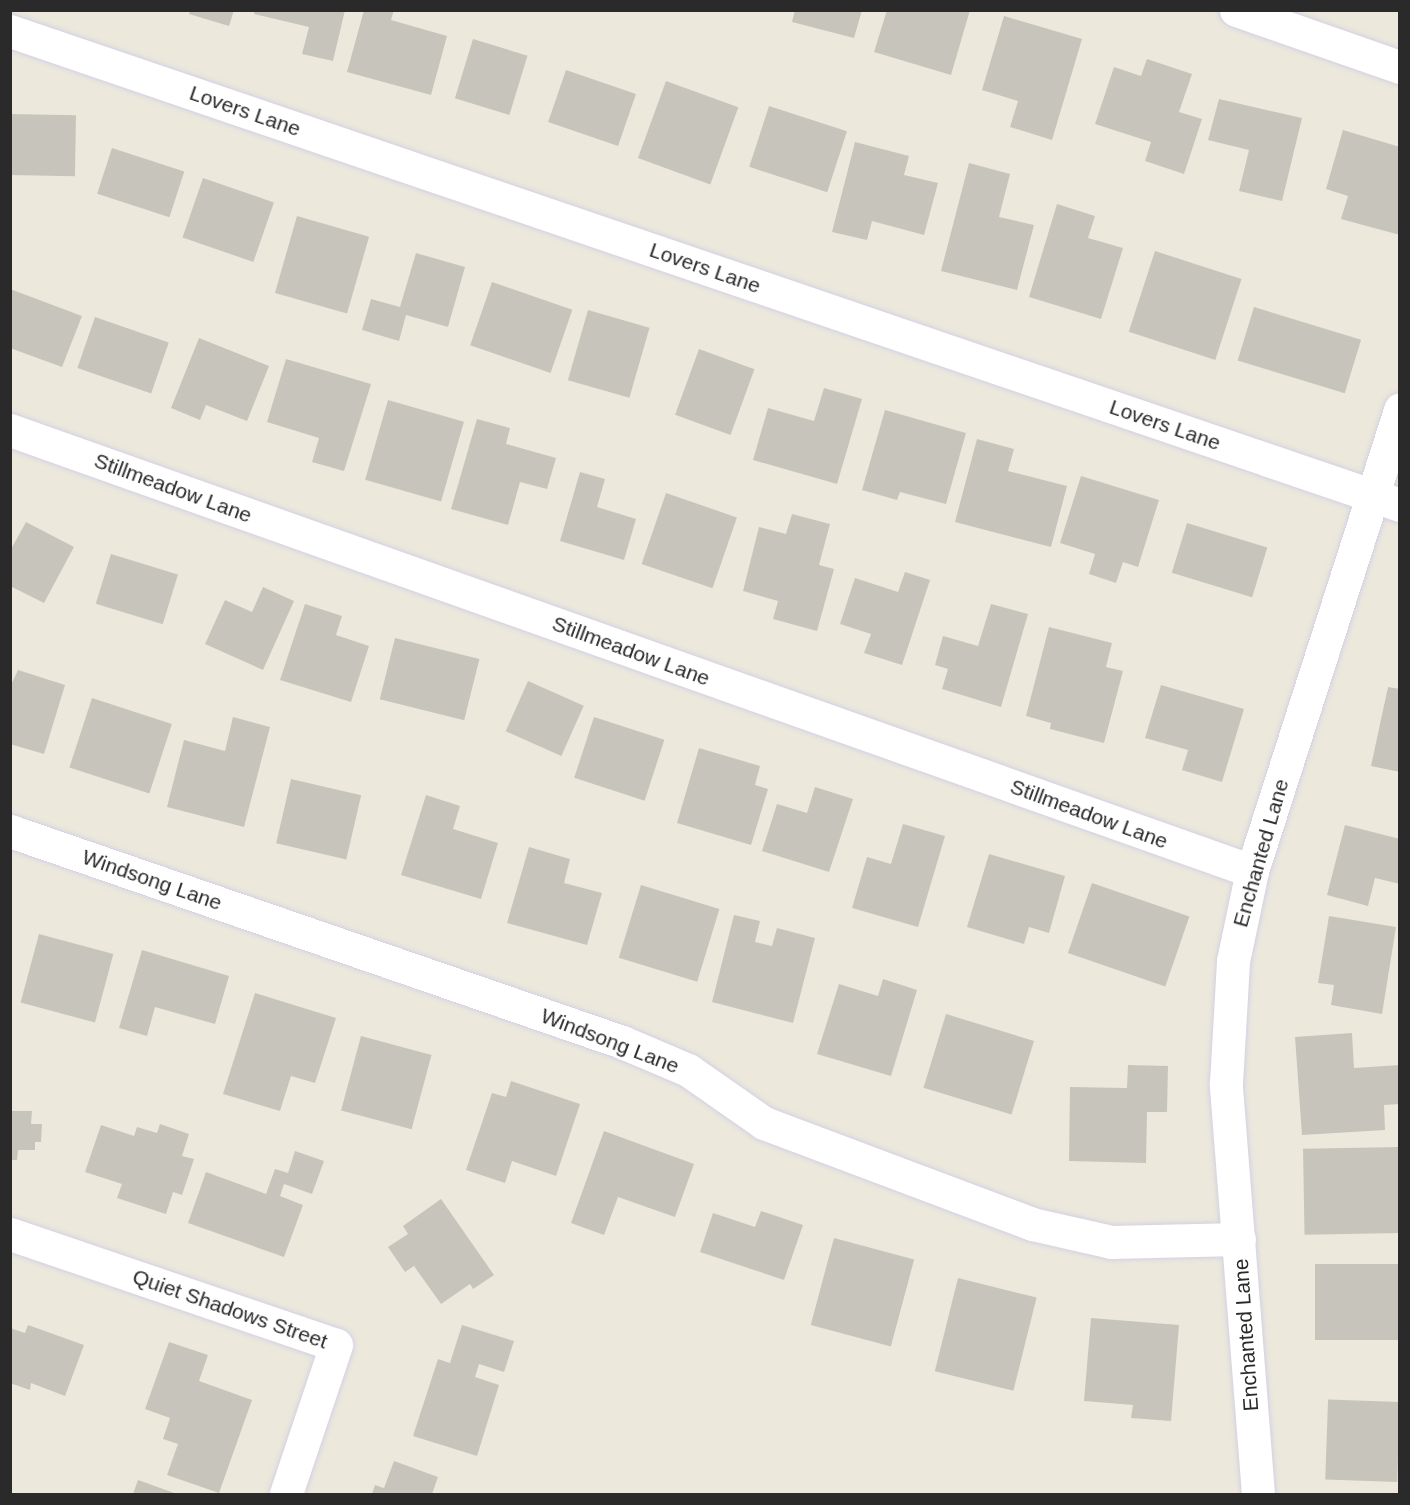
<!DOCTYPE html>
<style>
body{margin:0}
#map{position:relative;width:1410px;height:1505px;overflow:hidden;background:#ece8dc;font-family:Arial,sans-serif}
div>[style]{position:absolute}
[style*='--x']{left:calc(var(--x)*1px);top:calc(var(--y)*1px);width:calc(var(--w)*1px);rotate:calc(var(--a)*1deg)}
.building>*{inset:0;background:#c7c5bb;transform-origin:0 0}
.roads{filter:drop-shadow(0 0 2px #d2d1e3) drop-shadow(0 0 2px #d2d1e3)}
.minor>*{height:33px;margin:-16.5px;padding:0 16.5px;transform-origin:16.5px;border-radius:16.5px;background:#fff}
span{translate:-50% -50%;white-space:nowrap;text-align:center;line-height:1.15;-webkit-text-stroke:6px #fff;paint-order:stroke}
.street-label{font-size:21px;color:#2a2a2a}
.frame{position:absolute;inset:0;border:12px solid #2a2a2a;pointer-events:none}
</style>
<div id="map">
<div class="building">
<div style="clip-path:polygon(190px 10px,234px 10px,229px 26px,189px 14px)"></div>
<div style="clip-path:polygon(255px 10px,345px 10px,333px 61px,302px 54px,309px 27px,254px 14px)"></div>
<div style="clip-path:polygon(364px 10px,394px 10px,391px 20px,447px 36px,431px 95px,347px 72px)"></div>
<div style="clip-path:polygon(795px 10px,862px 10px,854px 38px,792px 22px)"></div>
<div style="clip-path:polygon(887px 10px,970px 10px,951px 75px,874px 52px)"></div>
<div style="clip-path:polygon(1004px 16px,1082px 39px,1052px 140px,1010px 127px,1018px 101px,982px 90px)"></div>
<div style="left:473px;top:39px;width:57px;height:62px;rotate:17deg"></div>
<div style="clip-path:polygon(1147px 59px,1192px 74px,1179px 112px,1202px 119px,1184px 174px,1145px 161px,1151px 142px,1095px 124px,1114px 67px,1141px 76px)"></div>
<div style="left:566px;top:70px;width:74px;height:55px;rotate:19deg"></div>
<div style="left:666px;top:81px;width:77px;height:82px;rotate:20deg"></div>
<div style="clip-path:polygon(1219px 99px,1302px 118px,1282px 201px,1239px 191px,1249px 150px,1208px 140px)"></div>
<div style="left:769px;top:106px;width:82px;height:64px;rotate:18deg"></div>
<div style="left:10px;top:114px;width:66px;height:61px;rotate:1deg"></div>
<div style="clip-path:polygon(1343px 130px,1400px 147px,1400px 235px,1341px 219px,1348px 196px,1326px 189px)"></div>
<div style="clip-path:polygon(855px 142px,909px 156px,904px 175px,938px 183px,924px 235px,872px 221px,867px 240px,832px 232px)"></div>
<div style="left:112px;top:148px;width:76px;height:48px;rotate:18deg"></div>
<div style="clip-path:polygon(969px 163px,1010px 174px,999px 217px,1034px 225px,1017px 290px,941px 271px)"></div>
<div style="left:203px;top:178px;width:75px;height:63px;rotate:19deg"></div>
<div style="clip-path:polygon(1057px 204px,1095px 216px,1088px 238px,1123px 248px,1101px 319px,1029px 297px)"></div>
<div style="left:297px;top:216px;width:75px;height:80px;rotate:16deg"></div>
<div style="left:1155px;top:251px;width:91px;height:85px;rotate:18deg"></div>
<div style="clip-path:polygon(416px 253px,465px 267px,448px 327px,406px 315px,399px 341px,362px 330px,371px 299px,400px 307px)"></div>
<div style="left:492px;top:282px;width:85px;height:67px;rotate:19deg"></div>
<div style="clip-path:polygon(10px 289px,82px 316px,62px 367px,10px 348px)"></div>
<div style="left:1254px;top:307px;width:112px;height:56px;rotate:17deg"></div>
<div style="left:588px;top:310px;width:64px;height:73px;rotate:16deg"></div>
<div style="left:95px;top:317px;width:78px;height:54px;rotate:19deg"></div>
<div style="clip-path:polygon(199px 338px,269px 366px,247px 421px,206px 405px,200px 420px,171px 408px)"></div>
<div style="left:699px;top:349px;width:59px;height:70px;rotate:20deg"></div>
<div style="clip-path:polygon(286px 359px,371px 384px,344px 471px,312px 462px,319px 438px,267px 422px)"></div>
<div style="clip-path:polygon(824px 388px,862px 399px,837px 484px,753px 460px,768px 408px,814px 421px)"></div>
<div style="left:388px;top:400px;width:79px;height:83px;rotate:16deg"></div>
<div style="clip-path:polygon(885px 410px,966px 433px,946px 504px,900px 492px,897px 500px,862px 490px)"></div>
<div style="clip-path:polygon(477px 419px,510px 428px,506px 444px,556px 458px,547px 489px,520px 482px,508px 525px,451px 509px)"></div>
<div style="clip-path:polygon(977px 439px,1014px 449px,1008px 471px,1067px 486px,1051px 547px,955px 522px)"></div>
<div style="clip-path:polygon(580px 472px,605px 479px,597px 507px,636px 519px,624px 560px,560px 541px)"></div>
<div style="clip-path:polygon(1081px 476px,1159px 500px,1138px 567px,1123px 562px,1116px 583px,1089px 574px,1095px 554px,1060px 543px)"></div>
<div style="left:666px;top:493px;width:75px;height:75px;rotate:19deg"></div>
<div style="clip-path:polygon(792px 514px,830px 524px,819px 565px,834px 569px,817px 631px,773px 619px,778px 601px,743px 591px,759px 527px,786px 534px)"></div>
<div style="clip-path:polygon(26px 522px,74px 547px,44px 603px,10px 586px,10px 551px)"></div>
<div style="left:1187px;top:523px;width:84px;height:52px;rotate:17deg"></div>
<div style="left:111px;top:554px;width:70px;height:52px;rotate:17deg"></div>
<div style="clip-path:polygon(905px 572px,930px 580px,902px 665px,864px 653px,871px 634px,840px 624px,855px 578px,898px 592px)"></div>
<div style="clip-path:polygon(263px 587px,294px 601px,263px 670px,205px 644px,225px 600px,252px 612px)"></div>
<div style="clip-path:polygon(305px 604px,342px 616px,336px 635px,369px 646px,351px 702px,280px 680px)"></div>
<div style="clip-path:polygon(991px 604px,1028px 614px,1001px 707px,942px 689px,948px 669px,935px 665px,943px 636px,978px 646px)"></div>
<div style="clip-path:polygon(1049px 627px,1112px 643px,1106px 667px,1123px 671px,1104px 743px,1050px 729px,1051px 723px,1026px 716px)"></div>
<div style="left:395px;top:638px;width:87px;height:63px;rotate:14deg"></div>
<div style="clip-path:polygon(18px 670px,65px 685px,44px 754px,10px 744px,10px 687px)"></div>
<div style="left:528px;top:681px;width:61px;height:55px;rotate:24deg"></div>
<div style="clip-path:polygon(1161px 685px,1244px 709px,1222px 782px,1182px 770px,1188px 750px,1145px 738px)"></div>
<div style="clip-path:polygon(1388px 687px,1400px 689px,1400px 772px,1371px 766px)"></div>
<div style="left:92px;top:698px;width:84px;height:73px;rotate:18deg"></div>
<div style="clip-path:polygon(233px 717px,270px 727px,244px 827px,167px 807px,184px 740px,225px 751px)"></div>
<div style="left:594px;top:717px;width:74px;height:64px;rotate:18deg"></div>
<div style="clip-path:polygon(699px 748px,760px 766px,755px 785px,768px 789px,751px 845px,677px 823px)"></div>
<div style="left:291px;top:779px;width:72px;height:66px;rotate:13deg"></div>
<div style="clip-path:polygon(815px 787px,853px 799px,829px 872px,762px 851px,777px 804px,807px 813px)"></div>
<div style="clip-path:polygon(426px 795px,460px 806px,453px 829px,498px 843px,481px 899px,401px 875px)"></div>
<div style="clip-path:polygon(903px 824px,945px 836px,918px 927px,852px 908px,867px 857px,891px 864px)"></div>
<div style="clip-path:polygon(1345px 825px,1400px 839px,1400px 884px,1375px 878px,1368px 906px,1327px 895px)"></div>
<div style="clip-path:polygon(529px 847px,570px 859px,564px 883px,602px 893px,587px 945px,507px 923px)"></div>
<div style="clip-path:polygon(989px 854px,1065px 876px,1049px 933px,1029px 927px,1024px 944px,967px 927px)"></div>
<div style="left:1092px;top:883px;width:103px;height:74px;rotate:19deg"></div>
<div style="left:641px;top:885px;width:82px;height:76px;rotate:17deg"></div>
<div style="clip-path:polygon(734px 915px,760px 921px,755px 942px,772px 946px,777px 928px,815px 938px,793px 1023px,712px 1002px)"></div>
<div style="clip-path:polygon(1329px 916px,1396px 927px,1382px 1014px,1331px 1005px,1334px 985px,1318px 983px)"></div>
<div style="left:39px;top:934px;width:77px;height:71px;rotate:15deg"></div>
<div style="clip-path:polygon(142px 950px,229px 976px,215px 1024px,155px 1007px,147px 1036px,119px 1028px)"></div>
<div style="clip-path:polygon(883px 979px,917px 990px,891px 1076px,817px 1054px,839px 984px,878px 996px)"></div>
<div style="clip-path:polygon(255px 993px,336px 1018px,315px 1083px,291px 1076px,280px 1111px,223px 1094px)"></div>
<div style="left:946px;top:1014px;width:92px;height:77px;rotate:17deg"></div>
<div style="clip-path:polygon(1352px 1033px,1354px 1068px,1400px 1065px,1400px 1104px,1384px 1105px,1385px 1130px,1302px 1135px,1295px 1037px)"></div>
<div style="left:361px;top:1036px;width:73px;height:77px;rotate:15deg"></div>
<div style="clip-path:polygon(1128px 1065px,1168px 1066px,1167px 1112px,1147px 1112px,1146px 1163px,1069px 1161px,1070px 1087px,1127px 1088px)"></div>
<div style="clip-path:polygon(511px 1081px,580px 1104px,556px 1176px,512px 1161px,505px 1183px,466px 1170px,492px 1093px,506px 1097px)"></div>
<div style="clip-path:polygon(10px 1111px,32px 1111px,31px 1124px,42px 1124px,41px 1142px,35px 1142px,35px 1150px,18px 1150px,17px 1160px,10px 1160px)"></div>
<div style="clip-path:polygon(160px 1124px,189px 1134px,182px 1156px,194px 1159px,182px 1195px,173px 1192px,166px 1214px,117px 1198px,122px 1184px,85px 1172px,101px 1125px,134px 1136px,137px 1127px,157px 1133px)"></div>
<div style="clip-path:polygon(604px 1131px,694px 1164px,675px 1217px,618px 1197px,604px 1235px,571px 1223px)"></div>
<div style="left:1399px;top:1147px;width:86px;height:96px;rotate:89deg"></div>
<div style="clip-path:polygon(295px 1151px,324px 1161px,312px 1194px,284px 1184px,280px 1196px,303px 1205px,284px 1257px,188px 1223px,206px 1172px,266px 1194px,275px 1169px,288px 1173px)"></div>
<div style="clip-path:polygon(441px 1199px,494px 1275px,473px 1289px,470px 1284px,441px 1304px,414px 1266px,405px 1272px,388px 1247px,408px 1234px,403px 1226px)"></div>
<div style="clip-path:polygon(761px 1211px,803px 1225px,784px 1280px,700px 1252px,713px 1213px,755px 1227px)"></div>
<div style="left:834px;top:1238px;width:83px;height:90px;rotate:15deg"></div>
<div style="left:1400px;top:1264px;width:76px;height:85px;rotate:90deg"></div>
<div style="left:958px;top:1278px;width:81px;height:96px;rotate:14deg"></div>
<div style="clip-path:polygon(1091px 1318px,1179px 1325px,1171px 1421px,1131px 1418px,1133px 1405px,1084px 1401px)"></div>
<div style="clip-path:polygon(28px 1325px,84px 1345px,65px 1396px,31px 1383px,30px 1390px,10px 1383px,10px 1328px,25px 1333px)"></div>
<div style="clip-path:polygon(462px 1325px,514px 1341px,504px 1372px,479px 1364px,475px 1377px,499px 1385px,477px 1456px,413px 1436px,438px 1359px,450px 1363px)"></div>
<div style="clip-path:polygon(169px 1342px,208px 1355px,199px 1381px,252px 1400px,219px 1493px,167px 1475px,178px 1444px,163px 1439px,170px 1418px,145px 1409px)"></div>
<div style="left:1400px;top:1402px;width:80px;height:72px;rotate:92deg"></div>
<div style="clip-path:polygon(394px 1461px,438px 1477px,432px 1494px,372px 1494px,375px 1485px,384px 1488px)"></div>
<div style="clip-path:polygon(138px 1480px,177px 1494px,133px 1494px)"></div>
</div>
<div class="roads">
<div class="minor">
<div style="--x:1236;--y:10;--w:174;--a:19.2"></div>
<div style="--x:10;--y:31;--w:1469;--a:18.83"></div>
<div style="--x:10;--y:430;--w:1318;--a:19.55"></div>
<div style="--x:10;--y:831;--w:647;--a:19.02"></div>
<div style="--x:622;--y:1042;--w:72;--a:23"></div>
<div style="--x:688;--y:1070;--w:93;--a:34.9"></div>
<div style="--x:764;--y:1123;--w:286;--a:20.6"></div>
<div style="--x:1032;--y:1224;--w:81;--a:12.8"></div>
<div style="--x:1111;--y:1242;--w:128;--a:-1.3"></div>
<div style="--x:10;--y:1234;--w:344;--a:18.8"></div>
<div style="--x:336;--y:1345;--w:157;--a:108.6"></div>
<div style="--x:1258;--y:1494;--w:412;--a:-94.5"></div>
<div style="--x:1226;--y:1083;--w:122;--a:-86.7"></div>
<div style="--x:1233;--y:961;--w:92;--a:-78.1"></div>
<div style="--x:1252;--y:871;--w:485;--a:-72.2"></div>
</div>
</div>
<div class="street-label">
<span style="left:245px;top:111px;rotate:19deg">Lovers Lane</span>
<span style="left:705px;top:268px;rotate:19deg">Lovers Lane</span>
<span style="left:1165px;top:425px;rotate:19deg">Lovers Lane</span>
<span style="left:173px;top:488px;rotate:20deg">Stillmeadow Lane</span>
<span style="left:631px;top:651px;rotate:20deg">Stillmeadow Lane</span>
<span style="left:1089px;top:814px;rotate:20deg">Stillmeadow Lane</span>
<span style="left:1261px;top:853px;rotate:-74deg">Enchanted Lane</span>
<span style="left:152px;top:880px;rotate:19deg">Windsong Lane</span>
<span style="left:610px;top:1041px;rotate:21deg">Windsong Lane</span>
<span style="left:230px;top:1309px;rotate:19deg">Quiet Shadows Street</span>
<span style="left:1246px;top:1335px;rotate:-94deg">Enchanted Lane</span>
</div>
<div class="frame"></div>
</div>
